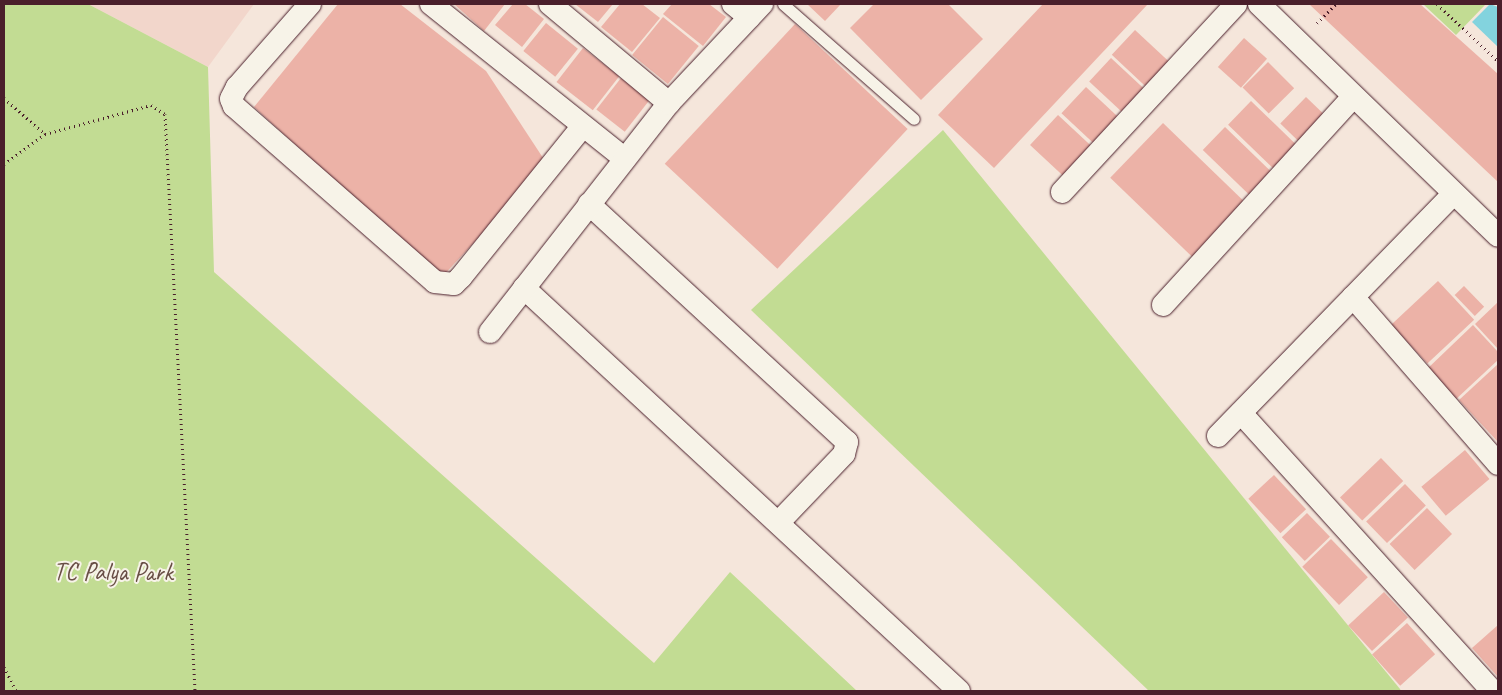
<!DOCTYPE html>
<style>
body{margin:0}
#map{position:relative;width:1502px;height:695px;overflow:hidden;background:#f5e6db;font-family:Caveat,sans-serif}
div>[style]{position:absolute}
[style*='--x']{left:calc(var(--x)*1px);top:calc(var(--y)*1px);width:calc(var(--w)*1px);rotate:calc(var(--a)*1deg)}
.built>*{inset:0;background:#f2d6cb}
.green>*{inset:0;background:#c2dc93}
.water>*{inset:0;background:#83d3de}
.building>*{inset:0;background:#ecb2a7;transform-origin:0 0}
.path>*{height:3px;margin-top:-1.5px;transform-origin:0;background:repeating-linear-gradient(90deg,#4a1f2b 0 1px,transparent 0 5px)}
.roads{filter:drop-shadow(0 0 1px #4a1f2b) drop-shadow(0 0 1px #4a1f2b)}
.service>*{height:11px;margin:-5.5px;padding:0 5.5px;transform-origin:5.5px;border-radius:5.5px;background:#f7f3e8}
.minor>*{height:22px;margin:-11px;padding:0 11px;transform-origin:11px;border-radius:11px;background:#f7f3e8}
span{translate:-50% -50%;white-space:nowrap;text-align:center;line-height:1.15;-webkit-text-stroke:4px #f7f3e8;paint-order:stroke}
.park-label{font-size:25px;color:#684e45}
.frame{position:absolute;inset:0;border:5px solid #4a1f2b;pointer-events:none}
</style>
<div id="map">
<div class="built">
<div style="clip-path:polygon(88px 4px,254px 4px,208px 67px)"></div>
</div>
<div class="green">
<div style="clip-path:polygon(4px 4px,88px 4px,208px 67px,214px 272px,654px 663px,730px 572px,857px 691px,4px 691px)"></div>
<div style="clip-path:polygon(1423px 4px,1486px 4px,1456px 35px)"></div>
<div style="clip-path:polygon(943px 130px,1400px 689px,1401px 691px,1149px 691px,751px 310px)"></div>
</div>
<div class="water">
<div style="clip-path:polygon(1490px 4px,1498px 7px,1498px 47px,1472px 22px)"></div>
</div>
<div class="building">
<div style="clip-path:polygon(338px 4px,400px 4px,486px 71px,547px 164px,441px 278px,254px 107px)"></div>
<div style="clip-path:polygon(454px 4px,505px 4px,484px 31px)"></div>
<div style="clip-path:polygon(513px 4px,525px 4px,544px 19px,522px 47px,495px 25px)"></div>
<div style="clip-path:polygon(575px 4px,613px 4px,598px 22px)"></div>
<div style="clip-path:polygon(620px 4px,642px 4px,660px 18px,632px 52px,601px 27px)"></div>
<div style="clip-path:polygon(672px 4px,709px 4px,726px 17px,703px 46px,663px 14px)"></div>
<div style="clip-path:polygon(807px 4px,841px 4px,825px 21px)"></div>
<div style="clip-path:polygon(874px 4px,948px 4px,983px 39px,921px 100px,850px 28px)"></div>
<div style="clip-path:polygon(1043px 4px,1148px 4px,994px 168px,938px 115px)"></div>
<div style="clip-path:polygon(1309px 4px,1420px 4px,1498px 74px,1498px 182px)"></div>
<div style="left:663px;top:17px;width:46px;height:49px;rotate:39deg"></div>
<div style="left:546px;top:23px;width:41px;height:36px;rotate:39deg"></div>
<div style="left:795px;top:24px;width:154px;height:191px;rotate:43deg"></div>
<div style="left:1135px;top:30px;width:50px;height:34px;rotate:43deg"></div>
<div style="left:1244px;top:38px;width:31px;height:39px;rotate:42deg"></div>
<div style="left:583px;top:48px;width:46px;height:43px;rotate:38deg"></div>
<div style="left:1111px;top:58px;width:50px;height:32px;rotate:43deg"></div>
<div style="left:1268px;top:62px;width:37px;height:36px;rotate:45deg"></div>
<div style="left:621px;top:78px;width:36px;height:40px;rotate:38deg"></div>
<div style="left:1086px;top:87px;width:48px;height:36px;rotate:43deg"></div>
<div style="left:1306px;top:97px;width:30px;height:37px;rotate:44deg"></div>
<div style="left:1251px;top:101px;width:68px;height:33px;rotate:44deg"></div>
<div style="left:1058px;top:115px;width:54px;height:41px;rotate:43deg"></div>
<div style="left:1163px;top:123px;width:119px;height:76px;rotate:44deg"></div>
<div style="left:1225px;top:127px;width:66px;height:32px;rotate:44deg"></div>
<div style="left:1438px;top:281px;width:53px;height:64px;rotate:47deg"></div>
<div style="left:1464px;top:286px;width:29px;height:13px;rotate:46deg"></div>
<div style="clip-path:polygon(1498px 302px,1498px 349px,1475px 324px)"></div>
<div style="clip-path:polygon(1473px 325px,1498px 352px,1498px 360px,1454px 401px,1426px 370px)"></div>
<div style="clip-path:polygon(1498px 364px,1498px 442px,1459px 400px)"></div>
<div style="left:1465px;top:450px;width:38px;height:57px;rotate:50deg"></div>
<div style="left:1381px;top:458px;width:32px;height:57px;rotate:46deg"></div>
<div style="left:1274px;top:475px;width:47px;height:35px;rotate:47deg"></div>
<div style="left:1405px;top:484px;width:30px;height:54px;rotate:46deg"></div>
<div style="left:1427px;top:508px;width:36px;height:52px;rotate:46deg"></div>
<div style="left:1307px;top:513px;width:33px;height:35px;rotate:46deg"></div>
<div style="left:1331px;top:539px;width:53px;height:40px;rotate:46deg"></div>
<div style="left:1384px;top:592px;width:35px;height:49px;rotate:47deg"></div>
<div style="left:1407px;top:623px;width:42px;height:47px;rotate:48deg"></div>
<div style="clip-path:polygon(1498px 625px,1498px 677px,1472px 648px)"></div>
</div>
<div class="path">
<div style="--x:1437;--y:4;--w:83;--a:43.1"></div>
<div style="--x:1317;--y:23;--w:27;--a:-45"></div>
<div style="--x:4;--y:98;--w:55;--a:41.3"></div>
<div style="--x:4;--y:164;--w:51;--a:-36.2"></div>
<div style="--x:45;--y:134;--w:110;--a:-15.3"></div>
<div style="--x:151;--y:105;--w:17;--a:33"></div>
<div style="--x:165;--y:114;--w:578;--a:87.02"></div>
<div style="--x:4;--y:667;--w:27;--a:63"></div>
</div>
<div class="roads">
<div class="service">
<div style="--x:783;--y:4;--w:174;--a:41.3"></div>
</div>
<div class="minor">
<div style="--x:310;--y:4;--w:111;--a:131.3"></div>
<div style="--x:237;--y:87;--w:13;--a:117"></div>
<div style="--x:231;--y:99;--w:8;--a:67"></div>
<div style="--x:234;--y:106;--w:267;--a:41.2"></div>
<div style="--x:435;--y:282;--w:19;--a:6"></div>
<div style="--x:454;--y:284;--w:10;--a:-45"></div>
<div style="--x:461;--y:277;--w:194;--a:-51.1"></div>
<div style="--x:431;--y:4;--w:248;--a:38.6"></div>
<div style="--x:550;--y:4;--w:155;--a:39.8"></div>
<div style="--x:733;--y:4;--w:21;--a:39"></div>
<div style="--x:1259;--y:4;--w:333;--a:44.1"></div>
<div style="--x:1062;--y:192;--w:256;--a:-47.2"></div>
<div style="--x:589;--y:204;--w:351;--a:42.7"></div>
<div style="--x:847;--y:442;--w:12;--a:104"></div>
<div style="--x:844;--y:454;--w:95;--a:133.7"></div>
<div style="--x:524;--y:288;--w:593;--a:42.81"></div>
<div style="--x:1353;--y:297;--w:221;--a:49"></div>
<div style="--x:1163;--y:305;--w:282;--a:-47.6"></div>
<div style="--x:490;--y:332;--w:291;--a:-52"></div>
<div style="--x:669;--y:103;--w:136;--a:-46.8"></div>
<div style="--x:1241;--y:413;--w:375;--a:47.9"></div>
<div style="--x:1218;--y:436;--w:337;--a:-45.8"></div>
</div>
</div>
<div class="park-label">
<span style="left:113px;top:572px">TC Palya Park</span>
</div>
<div class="frame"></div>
</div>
